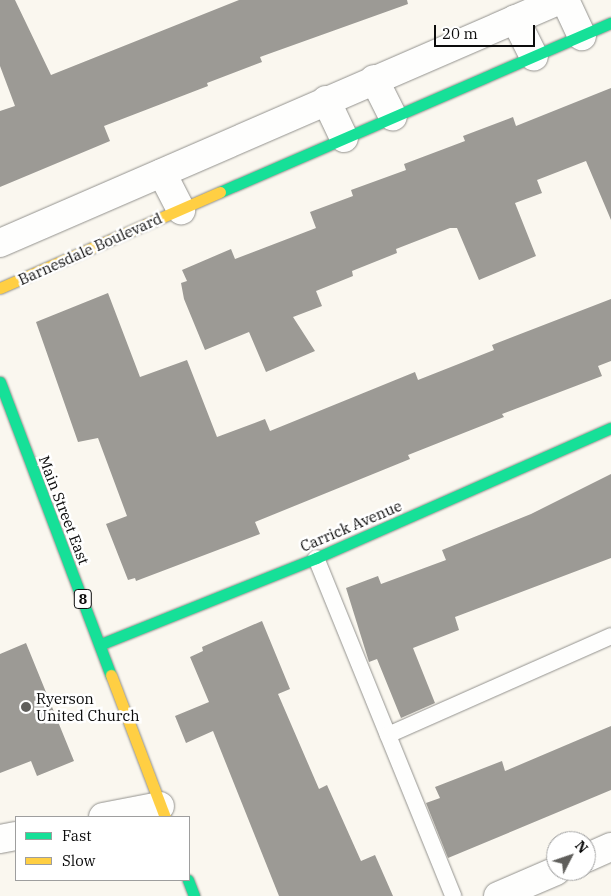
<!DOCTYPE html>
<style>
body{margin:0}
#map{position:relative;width:611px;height:896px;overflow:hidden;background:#faf7ef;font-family:"IBM Plex Serif",serif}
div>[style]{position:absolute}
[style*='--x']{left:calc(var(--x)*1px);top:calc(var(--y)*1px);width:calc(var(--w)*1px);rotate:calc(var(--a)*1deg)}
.building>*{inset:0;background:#9c9a95}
.roads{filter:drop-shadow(0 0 1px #93928e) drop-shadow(0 0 1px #93928e)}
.lane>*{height:16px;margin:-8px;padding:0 8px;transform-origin:8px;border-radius:8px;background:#fefefd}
.street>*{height:28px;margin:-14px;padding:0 14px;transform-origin:14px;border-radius:14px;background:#fefefd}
.fast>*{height:11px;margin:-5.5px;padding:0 5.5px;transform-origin:5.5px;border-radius:5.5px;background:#16e098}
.slow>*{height:11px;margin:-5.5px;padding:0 5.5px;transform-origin:5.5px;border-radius:5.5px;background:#ffcf43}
.dots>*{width:14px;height:14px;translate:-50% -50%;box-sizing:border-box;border:2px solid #fff;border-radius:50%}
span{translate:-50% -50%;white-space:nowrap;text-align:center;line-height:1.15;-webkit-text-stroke:5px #fff;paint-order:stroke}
.shield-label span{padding:1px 4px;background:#fff;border:1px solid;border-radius:4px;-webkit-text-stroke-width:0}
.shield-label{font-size:14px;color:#0c0c0c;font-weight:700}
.street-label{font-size:15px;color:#0c0c0c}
.poi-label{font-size:15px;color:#0c0c0c}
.left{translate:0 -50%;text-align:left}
.legend{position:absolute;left:15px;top:816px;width:175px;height:65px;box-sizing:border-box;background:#fff;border:1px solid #9e9e9e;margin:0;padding:6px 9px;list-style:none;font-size:15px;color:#0c0c0c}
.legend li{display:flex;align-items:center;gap:10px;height:25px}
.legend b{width:25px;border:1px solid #9e9e9e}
.north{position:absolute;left:546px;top:831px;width:50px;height:50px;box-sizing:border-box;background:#fff;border:1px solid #9e9e9e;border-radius:50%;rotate:49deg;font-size:14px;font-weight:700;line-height:20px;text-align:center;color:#0c0c0c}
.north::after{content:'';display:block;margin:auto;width:18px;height:22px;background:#5f5e5b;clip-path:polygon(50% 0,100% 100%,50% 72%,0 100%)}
.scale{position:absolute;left:434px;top:25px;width:101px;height:22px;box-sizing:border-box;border:2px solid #0c0c0c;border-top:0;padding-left:6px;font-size:15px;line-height:18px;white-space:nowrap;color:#0c0c0c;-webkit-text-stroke:4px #fff;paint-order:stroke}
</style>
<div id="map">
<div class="building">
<div style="clip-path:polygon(0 0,15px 0,51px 75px,239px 0,407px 0,408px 4px,260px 57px,262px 62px,207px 83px,208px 86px,104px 126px,110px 141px,0 187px,0 111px,15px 106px,0 66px)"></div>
<div style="clip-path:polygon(611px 88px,611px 220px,586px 161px,537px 180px,542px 193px,515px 203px,536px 256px,479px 280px,457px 228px,450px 228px,396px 249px,397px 253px,352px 271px,353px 276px,316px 291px,322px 306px,293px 317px,315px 351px,266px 372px,249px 332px,205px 350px,184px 299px,181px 283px,187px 281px,182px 270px,231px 249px,235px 259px,316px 228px,310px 212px,353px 196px,351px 190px,406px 170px,404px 164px,465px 141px,463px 136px,513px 117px,516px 126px)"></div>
<div style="clip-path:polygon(108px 293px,140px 377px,187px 360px,217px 437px,265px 419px,270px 431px,415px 372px,418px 380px,494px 350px,492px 345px,611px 299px,611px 361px,598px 366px,602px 376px,502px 414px,504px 417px,408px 455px,410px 459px,255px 522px,260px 534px,136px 581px,135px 578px,128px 580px,106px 524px,127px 516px,98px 438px,78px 442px,36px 322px)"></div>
<div style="clip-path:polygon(611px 474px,611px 558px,455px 617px,459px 630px,413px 648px,435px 703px,401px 718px,377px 659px,369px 662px,346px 588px,378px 576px,381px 584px,446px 560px,442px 550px,531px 514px)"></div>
<div style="clip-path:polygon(262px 621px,290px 689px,278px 694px,319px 789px,327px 785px,361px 861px,375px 855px,393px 896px,279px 896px,213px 731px,186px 743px,175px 716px,209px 702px,190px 657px,203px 651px,202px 647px)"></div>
<div style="clip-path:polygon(26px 643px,74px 761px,37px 776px,31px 761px,0 773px,0 654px)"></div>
<div style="clip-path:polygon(611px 726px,611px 790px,448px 858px,426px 803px,440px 798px,435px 787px,502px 761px,505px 771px)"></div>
</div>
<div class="roads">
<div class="lane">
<div style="--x:316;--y:558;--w:365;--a:67.9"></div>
<div style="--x:388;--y:735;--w:244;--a:-23.9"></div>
</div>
<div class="street">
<div style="--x:565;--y:0;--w:40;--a:65"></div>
<div style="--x:515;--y:19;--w:42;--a:63.4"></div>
<div style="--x:374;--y:79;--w:42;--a:63.4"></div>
<div style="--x:326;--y:100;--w:42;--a:64.7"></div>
<div style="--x:162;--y:173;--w:42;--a:62.8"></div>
<div style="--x:0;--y:243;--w:610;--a:-23.46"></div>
<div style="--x:103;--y:817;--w:58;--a:-10.9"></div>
<div style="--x:0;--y:839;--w:16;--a:-11"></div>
<div style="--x:586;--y:858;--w:27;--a:-24"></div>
<div style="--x:498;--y:896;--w:63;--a:-23.3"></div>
</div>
<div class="fast">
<div style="--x:220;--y:192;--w:426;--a:-23.4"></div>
<div style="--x:0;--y:382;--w:313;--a:69.3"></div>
<div style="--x:101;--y:644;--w:232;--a:-21.8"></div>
<div style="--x:316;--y:558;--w:322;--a:-23.8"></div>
<div style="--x:188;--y:880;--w:17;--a:69"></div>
</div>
<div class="slow">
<div style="--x:0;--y:288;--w:240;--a:-23.6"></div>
<div style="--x:111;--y:675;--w:152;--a:69.2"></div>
</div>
</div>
<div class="dots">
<div style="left:26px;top:707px;background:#5f5e5b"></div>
</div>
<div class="shield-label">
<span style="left:83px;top:599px">8</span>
</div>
<div class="street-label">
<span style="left:90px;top:249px;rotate:-24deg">Barnesdale Boulevard</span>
<span style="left:64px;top:510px;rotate:69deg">Main Street East</span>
<span style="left:351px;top:526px;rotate:-23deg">Carrick Avenue</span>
</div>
<div class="poi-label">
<span class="left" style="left:36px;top:707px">Ryerson<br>United Church</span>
</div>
<ul class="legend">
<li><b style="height:6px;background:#16e098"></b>Fast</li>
<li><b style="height:6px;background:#ffcf43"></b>Slow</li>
</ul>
<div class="north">N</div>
<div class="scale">20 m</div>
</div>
